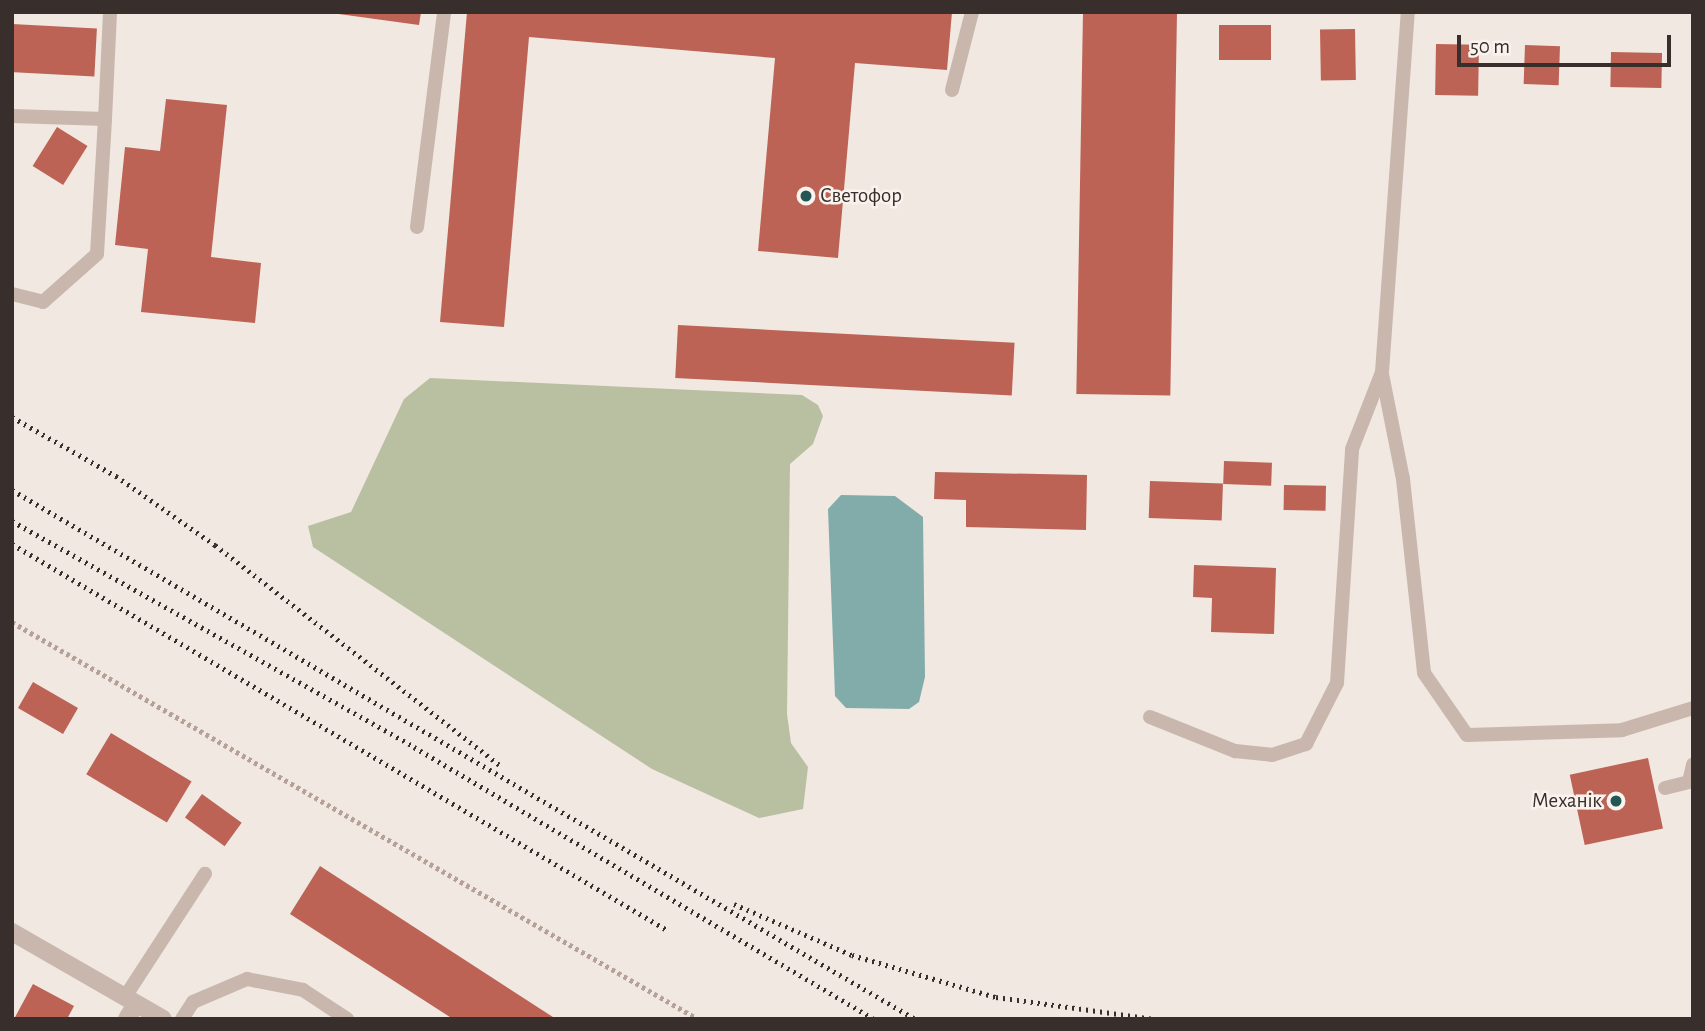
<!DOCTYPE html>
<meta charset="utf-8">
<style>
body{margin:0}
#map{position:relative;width:1705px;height:1031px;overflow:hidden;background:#f1e8e1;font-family:"Alegreya Sans",sans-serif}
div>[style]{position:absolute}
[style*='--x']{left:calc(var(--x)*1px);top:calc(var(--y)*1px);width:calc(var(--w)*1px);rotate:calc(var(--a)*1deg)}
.green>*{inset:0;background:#b9c0a2}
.water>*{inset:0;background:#82acaa}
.building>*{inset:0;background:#bc6355;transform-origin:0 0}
.path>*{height:4.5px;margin-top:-2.25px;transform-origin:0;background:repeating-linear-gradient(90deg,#b5a198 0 3.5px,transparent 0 7px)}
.service>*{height:14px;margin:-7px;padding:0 7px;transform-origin:7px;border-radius:7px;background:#c9b7ae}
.minor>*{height:18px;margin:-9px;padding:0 9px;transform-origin:9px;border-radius:9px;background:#c9b7ae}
.rail>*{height:5px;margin-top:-2.5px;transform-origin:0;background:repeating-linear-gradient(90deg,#382e2b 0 2px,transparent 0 7px)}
.dots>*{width:19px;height:19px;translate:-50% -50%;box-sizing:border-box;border:4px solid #f9f2ed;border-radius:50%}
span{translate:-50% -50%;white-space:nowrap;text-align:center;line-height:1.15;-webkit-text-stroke:5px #f9f2ed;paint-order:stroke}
.poi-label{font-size:21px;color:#382e2b}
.left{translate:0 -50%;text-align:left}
.right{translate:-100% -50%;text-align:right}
.frame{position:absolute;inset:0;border:14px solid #382e2b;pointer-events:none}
.scale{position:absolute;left:1457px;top:35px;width:214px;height:32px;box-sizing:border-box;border:4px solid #382e2b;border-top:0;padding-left:9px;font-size:21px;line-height:24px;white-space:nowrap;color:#382e2b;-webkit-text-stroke:5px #f9f2ed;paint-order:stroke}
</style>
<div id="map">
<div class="green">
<div style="clip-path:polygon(430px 378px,802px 395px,818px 405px,823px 416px,813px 444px,790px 464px,787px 714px,791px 743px,808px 767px,803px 809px,759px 818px,652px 769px,313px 547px,308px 526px,351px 512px,404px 399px)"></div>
</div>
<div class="water">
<div style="clip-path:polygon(841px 495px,895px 496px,923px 517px,925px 677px,919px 702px,909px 709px,846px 708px,835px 696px,828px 509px)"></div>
</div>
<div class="building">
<div style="clip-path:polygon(324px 12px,421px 12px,419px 25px)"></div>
<div style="clip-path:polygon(467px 12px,952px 12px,947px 70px,855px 63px,838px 258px,758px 251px,775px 58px,529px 37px,504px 327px,440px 322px)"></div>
<div style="left:1083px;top:12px;width:94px;height:382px;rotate:1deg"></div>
<div style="left:12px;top:24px;width:85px;height:48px;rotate:3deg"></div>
<div style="left:1219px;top:25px;width:52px;height:35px"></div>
<div style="left:1355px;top:29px;width:51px;height:35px;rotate:89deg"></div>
<div style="left:1436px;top:44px;width:43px;height:51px;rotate:1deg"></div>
<div style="left:1525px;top:45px;width:35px;height:39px;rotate:2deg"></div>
<div style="left:1611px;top:52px;width:51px;height:35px;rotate:1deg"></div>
<div style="clip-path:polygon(166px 99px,227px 105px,211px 257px,261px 263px,255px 323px,141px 312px,148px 249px,115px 245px,125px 147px,160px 151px)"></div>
<div style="left:57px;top:127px;width:36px;height:46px;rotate:32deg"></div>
<div style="left:678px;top:325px;width:337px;height:53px;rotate:3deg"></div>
<div style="left:1224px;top:461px;width:48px;height:23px;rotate:2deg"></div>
<div style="clip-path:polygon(935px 472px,1087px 475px,1086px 530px,966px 527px,966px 500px,934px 499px)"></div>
<div style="left:1150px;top:481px;width:73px;height:37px;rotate:2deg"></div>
<div style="left:1284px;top:485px;width:42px;height:25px;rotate:1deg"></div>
<div style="clip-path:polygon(1194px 565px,1276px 568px,1274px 634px,1211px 632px,1212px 598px,1193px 597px)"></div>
<div style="left:33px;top:682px;width:52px;height:30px;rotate:30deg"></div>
<div style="left:111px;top:733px;width:94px;height:48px;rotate:31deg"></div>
<div style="left:1648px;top:758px;width:72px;height:80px;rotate:78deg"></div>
<div style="left:202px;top:794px;width:49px;height:29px;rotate:36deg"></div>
<div style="clip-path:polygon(320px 866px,556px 1019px,453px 1019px,290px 914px)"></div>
<div style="clip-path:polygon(33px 984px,74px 1006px,67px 1019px,14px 1019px)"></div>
</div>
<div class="path">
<div style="--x:12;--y:622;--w:793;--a:30.06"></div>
</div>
<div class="service">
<div style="--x:952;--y:90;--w:81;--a:-75.6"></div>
<div style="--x:12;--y:116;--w:93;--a:1.8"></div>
<div style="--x:105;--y:119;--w:107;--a:-87.3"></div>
<div style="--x:417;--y:227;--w:217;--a:-82.8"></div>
<div style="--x:12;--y:294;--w:32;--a:14"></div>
<div style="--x:43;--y:302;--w:72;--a:-41.6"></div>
<div style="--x:97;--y:254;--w:135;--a:-86.6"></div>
<div style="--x:1382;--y:374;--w:107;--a:78.7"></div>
<div style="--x:1403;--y:479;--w:195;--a:83.8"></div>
<div style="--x:1424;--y:673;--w:75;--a:55.3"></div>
<div style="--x:1467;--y:735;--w:155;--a:-1.8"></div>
<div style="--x:1622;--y:730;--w:74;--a:-17.2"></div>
<div style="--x:1150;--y:717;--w:92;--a:21.8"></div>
<div style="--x:1235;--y:751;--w:37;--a:6"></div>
<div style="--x:1272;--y:755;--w:36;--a:-18"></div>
<div style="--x:1306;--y:744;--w:68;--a:-63.1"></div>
<div style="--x:1337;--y:683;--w:234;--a:-86.3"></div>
<div style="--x:1352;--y:449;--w:83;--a:-68.7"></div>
<div style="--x:1382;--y:372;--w:361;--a:-85.9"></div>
<div style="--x:1665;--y:788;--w:25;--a:-14"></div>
<div style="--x:1689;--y:782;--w:18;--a:-77"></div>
<div style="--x:125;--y:997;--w:147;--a:-57"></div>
<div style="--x:182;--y:1019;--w:20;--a:-57"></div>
<div style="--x:193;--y:1002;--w:59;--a:-23.1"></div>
<div style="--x:247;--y:979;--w:57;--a:11.1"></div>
<div style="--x:303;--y:990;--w:53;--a:33.4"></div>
</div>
<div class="minor">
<div style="--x:12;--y:932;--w:174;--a:29.9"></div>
<div style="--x:127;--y:1019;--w:17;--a:-59"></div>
</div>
<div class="rail">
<div style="--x:12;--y:417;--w:120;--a:29.6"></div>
<div style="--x:116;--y:476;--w:121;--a:34.9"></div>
<div style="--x:215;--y:545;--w:360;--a:37.7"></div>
<div style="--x:12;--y:490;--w:1047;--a:30.36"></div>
<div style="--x:12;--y:521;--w:461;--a:29.3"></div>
<div style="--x:414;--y:747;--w:534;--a:30.6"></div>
<div style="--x:12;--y:544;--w:760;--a:30.51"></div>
<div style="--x:734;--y:904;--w:129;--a:23.4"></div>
<div style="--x:852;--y:955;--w:150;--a:16.3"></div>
<div style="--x:996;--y:997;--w:161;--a:7.9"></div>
</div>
<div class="dots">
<div style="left:806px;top:196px;background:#245654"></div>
<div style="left:1616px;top:801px;background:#245654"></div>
</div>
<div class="poi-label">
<span class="left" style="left:820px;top:196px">Светофор</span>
<span class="right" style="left:1602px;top:801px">Механік</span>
</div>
<div class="frame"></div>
<div class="scale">50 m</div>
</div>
